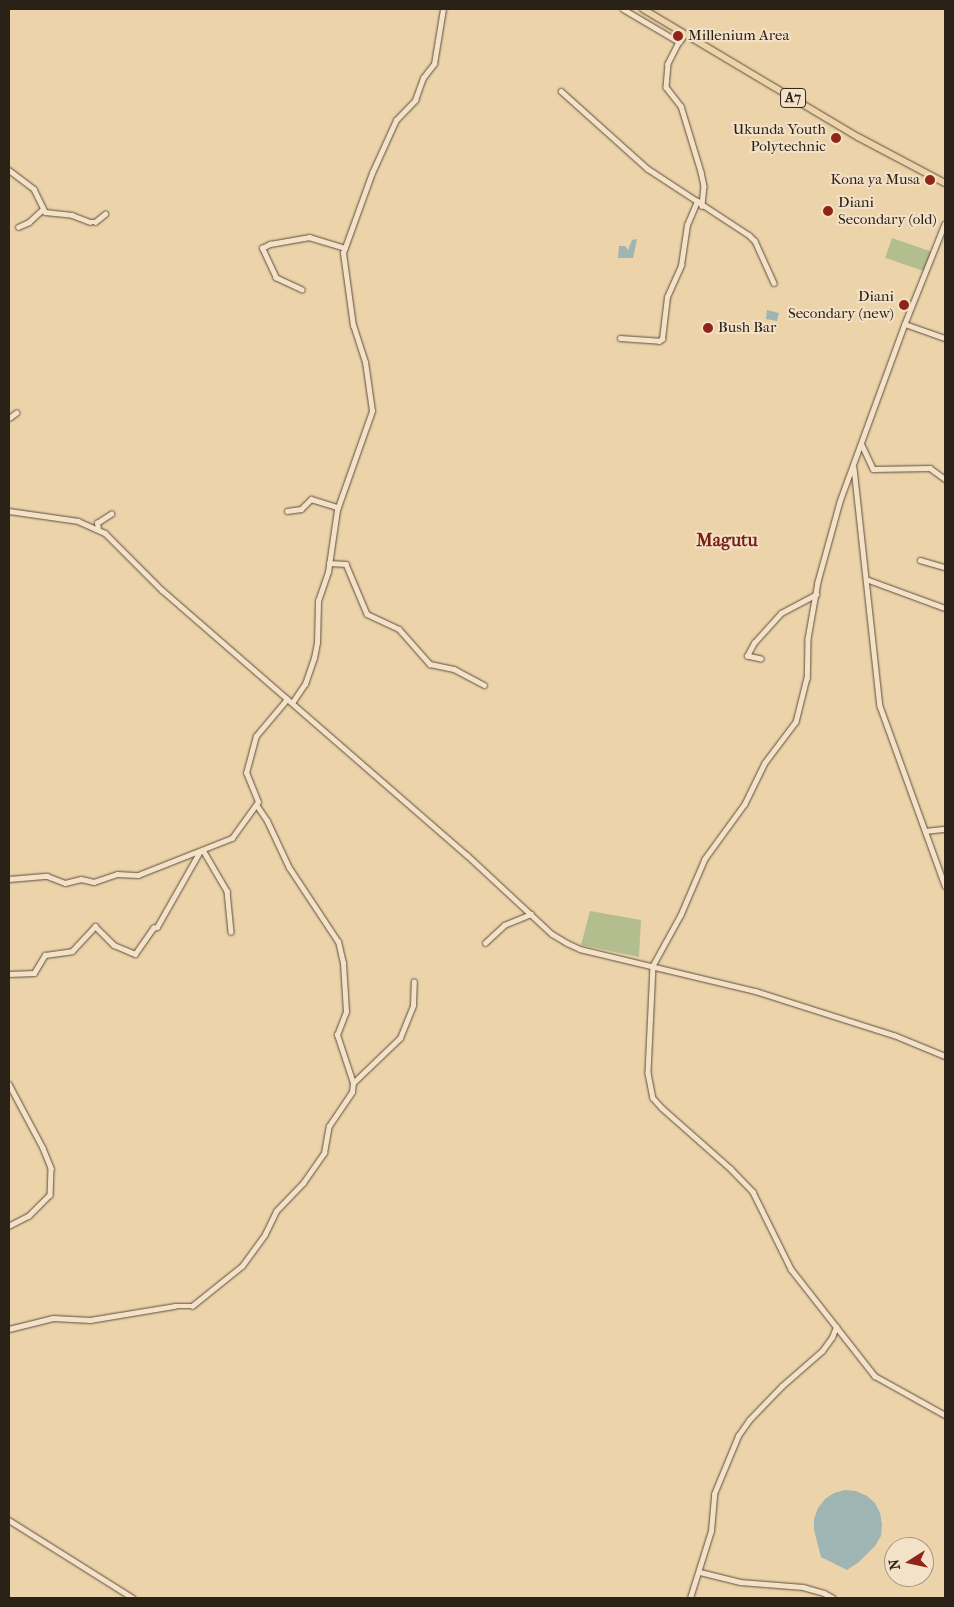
<!DOCTYPE html>
<style>
body{margin:0}
#map{position:relative;width:954px;height:1607px;overflow:hidden;background:#edd3aa;font-family:"IM FELL French Canon",serif}
div>[style]{position:absolute}
[style*='--x']{left:calc(var(--x)*1px);top:calc(var(--y)*1px);width:calc(var(--w)*1px);rotate:calc(var(--a)*1deg)}
.green>*{inset:0;background:#b2be8e;transform-origin:0 0}
.water>*{inset:0;background:#9eb5b4}
.roads{filter:drop-shadow(0 0 1px #5c4e3c) drop-shadow(0 0 1px #5c4e3c)}
.minor>*{height:4.5px;margin:-2.25px;padding:0 2.25px;transform-origin:2.25px;border-radius:2.25px;background:#f3e2c8}
.highway>*{height:6px;margin:-3px;padding:0 3px;transform-origin:3px;border-radius:3px;background:#edd3aa}
.dots>*{width:14px;height:14px;translate:-50% -50%;box-sizing:border-box;border:2px solid #f3e2c8;border-radius:50%}
span{translate:-50% -50%;white-space:nowrap;text-align:center;line-height:1.15;-webkit-text-stroke:4px #f3e2c8;paint-order:stroke}
.shield-label span{padding:1px 4px;background:#f3e2c8;border:1px solid;border-radius:4px;-webkit-text-stroke-width:0}
.shield-label{font-size:14px;color:#2b2217;font-weight:700}
.poi-label{font-size:15px;color:#2b2217}
.left{translate:0 -50%;text-align:left}
.right{translate:-100% -50%;text-align:right}
.quarter-label{font-size:18px;color:#7a1f14;font-weight:700}
.frame{position:absolute;inset:0;border:10px solid #2b2217;pointer-events:none}
.north{position:absolute;left:884px;top:1537px;width:50px;height:50px;box-sizing:border-box;background:#f3e2c8;border:1px solid #a39581;border-radius:50%;rotate:260deg;font-size:14px;font-weight:700;line-height:20px;text-align:center;color:#2b2217}
.north::after{content:'';display:block;margin:auto;width:18px;height:22px;background:#8f2418;clip-path:polygon(50% 0,100% 100%,50% 72%,0 100%)}
</style>
<div id="map">
<div class="green">
<div style="left:892px;top:238px;width:42px;height:21px;rotate:19deg"></div>
<div style="clip-path:polygon(590px 911px,641px 920px,639px 957px,581px 945px)"></div>
</div>
<div class="water">
<div style="clip-path:polygon(637px 239px,633px 258px,618px 258px,619px 246px,625px 246px,628px 250px,632px 240px)"></div>
<div style="clip-path:polygon(767px 310px,779px 313px,777px 321px,766px 319px)"></div>
<div style="clip-path:polygon(845px 1490px,856px 1491px,867px 1496px,875px 1503px,880px 1513px,882px 1524px,881px 1536px,875px 1546px,859px 1562px,847px 1570px,821px 1557px,814px 1530px,814px 1519px,818px 1508px,825px 1499px,834px 1493px)"></div>
</div>
<div class="roads">
<div class="minor">
<div style="--x:623;--y:9;--w:65;--a:30.5"></div>
<div style="--x:679;--y:42;--w:10;--a:-53"></div>
<div style="--x:679;--y:42;--w:25;--a:117"></div>
<div style="--x:668;--y:64;--w:23;--a:95"></div>
<div style="--x:666;--y:87;--w:24;--a:52"></div>
<div style="--x:681;--y:106;--w:69;--a:73.1"></div>
<div style="--x:701;--y:172;--w:14;--a:78"></div>
<div style="--x:704;--y:186;--w:20;--a:96"></div>
<div style="--x:561;--y:91;--w:117;--a:41.9"></div>
<div style="--x:648;--y:169;--w:121;--a:33.2"></div>
<div style="--x:749;--y:235;--w:8;--a:45"></div>
<div style="--x:755;--y:241;--w:46;--a:65.7"></div>
<div style="--x:9;--y:170;--w:31;--a:37"></div>
<div style="--x:34;--y:189;--w:25;--a:64"></div>
<div style="--x:45;--y:212;--w:27;--a:6"></div>
<div style="--x:72;--y:215;--w:19;--a:21"></div>
<div style="--x:90;--y:222;--w:5;--a:0"></div>
<div style="--x:95;--y:222;--w:13;--a:-39"></div>
<div style="--x:945;--y:224;--w:108;--a:111.8"></div>
<div style="--x:905;--y:324;--w:189;--a:110.1"></div>
<div style="--x:840;--y:502;--w:83;--a:105.4"></div>
<div style="--x:818;--y:582;--w:58;--a:100"></div>
<div style="--x:808;--y:639;--w:39;--a:91"></div>
<div style="--x:807;--y:678;--w:45;--a:104"></div>
<div style="--x:796;--y:722;--w:51;--a:127.1"></div>
<div style="--x:765;--y:763;--w:46;--a:116"></div>
<div style="--x:745;--y:804;--w:68;--a:126"></div>
<div style="--x:705;--y:859;--w:61;--a:113.2"></div>
<div style="--x:681;--y:915;--w:58;--a:118.8"></div>
<div style="--x:653;--y:966;--w:107;--a:92.7"></div>
<div style="--x:648;--y:1073;--w:25;--a:79"></div>
<div style="--x:653;--y:1098;--w:13;--a:48"></div>
<div style="--x:662;--y:1108;--w:92;--a:41.5"></div>
<div style="--x:731;--y:1169;--w:32;--a:46"></div>
<div style="--x:753;--y:1192;--w:86;--a:63.7"></div>
<div style="--x:791;--y:1269;--w:136;--a:51.9"></div>
<div style="--x:875;--y:1376;--w:80;--a:29.1"></div>
<div style="--x:18;--y:227;--w:12;--a:-24"></div>
<div style="--x:29;--y:222;--w:19;--a:-43"></div>
<div style="--x:302;--y:290;--w:29;--a:-155"></div>
<div style="--x:276;--y:278;--w:33;--a:-115"></div>
<div style="--x:262;--y:248;--w:9;--a:-27"></div>
<div style="--x:270;--y:244;--w:40;--a:-10"></div>
<div style="--x:309;--y:237;--w:37;--a:17"></div>
<div style="--x:905;--y:324;--w:42;--a:19.3"></div>
<div style="--x:620;--y:338;--w:39;--a:4"></div>
<div style="--x:659;--y:341;--w:4;--a:-34"></div>
<div style="--x:662;--y:339;--w:42;--a:-83.2"></div>
<div style="--x:667;--y:297;--w:35;--a:-66"></div>
<div style="--x:681;--y:265;--w:40;--a:-81.5"></div>
<div style="--x:687;--y:225;--w:26;--a:-67"></div>
<div style="--x:9;--y:418;--w:9;--a:-36"></div>
<div style="--x:862;--y:445;--w:26;--a:65"></div>
<div style="--x:873;--y:469;--w:57;--a:-1"></div>
<div style="--x:930;--y:468;--w:19;--a:36"></div>
<div style="--x:854;--y:468;--w:239;--a:83.8"></div>
<div style="--x:880;--y:706;--w:191;--a:70.1"></div>
<div style="--x:9;--y:511;--w:70;--a:8.2"></div>
<div style="--x:78;--y:521;--w:30;--a:24"></div>
<div style="--x:105;--y:533;--w:81;--a:45"></div>
<div style="--x:162;--y:590;--w:404;--a:41"></div>
<div style="--x:467;--y:855;--w:116;--a:42.9"></div>
<div style="--x:552;--y:934;--w:17;--a:31"></div>
<div style="--x:567;--y:943;--w:14;--a:25"></div>
<div style="--x:580;--y:949;--w:180;--a:13.5"></div>
<div style="--x:755;--y:991;--w:146;--a:17.6"></div>
<div style="--x:894;--y:1035;--w:55;--a:22.4"></div>
<div style="--x:287;--y:511;--w:14;--a:-8"></div>
<div style="--x:301;--y:509;--w:14;--a:-45"></div>
<div style="--x:311;--y:499;--w:28;--a:17"></div>
<div style="--x:98;--y:529;--w:6;--a:-99"></div>
<div style="--x:97;--y:523;--w:17;--a:-33"></div>
<div style="--x:920;--y:560;--w:26;--a:16"></div>
<div style="--x:329;--y:563;--w:17;--a:3"></div>
<div style="--x:346;--y:564;--w:54;--a:67.2"></div>
<div style="--x:367;--y:614;--w:35;--a:25"></div>
<div style="--x:399;--y:629;--w:47;--a:48.5"></div>
<div style="--x:430;--y:664;--w:25;--a:12"></div>
<div style="--x:454;--y:669;--w:34;--a:28"></div>
<div style="--x:866;--y:579;--w:84;--a:20.2"></div>
<div style="--x:761;--y:659;--w:14;--a:-168"></div>
<div style="--x:747;--y:656;--w:15;--a:-62"></div>
<div style="--x:754;--y:643;--w:40;--a:-48"></div>
<div style="--x:781;--y:613;--w:40;--a:-28"></div>
<div style="--x:292;--y:703;--w:23;--a:-56"></div>
<div style="--x:305;--y:684;--w:28;--a:-71"></div>
<div style="--x:314;--y:658;--w:15;--a:-79"></div>
<div style="--x:317;--y:643;--w:42;--a:-88.6"></div>
<div style="--x:318;--y:601;--w:31;--a:-71"></div>
<div style="--x:328;--y:572;--w:63;--a:-81.7"></div>
<div style="--x:337;--y:510;--w:105;--a:-70.5"></div>
<div style="--x:372;--y:411;--w:49;--a:-98.1"></div>
<div style="--x:365;--y:362;--w:38;--a:-108"></div>
<div style="--x:353;--y:326;--w:74;--a:-97.8"></div>
<div style="--x:343;--y:253;--w:85;--a:-70.1"></div>
<div style="--x:372;--y:173;--w:58;--a:-65.6"></div>
<div style="--x:396;--y:120;--w:28;--a:-46"></div>
<div style="--x:415;--y:100;--w:23;--a:-70"></div>
<div style="--x:423;--y:78;--w:18;--a:-52"></div>
<div style="--x:434;--y:64;--w:56;--a:-80.7"></div>
<div style="--x:925;--y:831;--w:20;--a:-6"></div>
<div style="--x:203;--y:850;--w:48;--a:59.7"></div>
<div style="--x:227;--y:891;--w:41;--a:84.4"></div>
<div style="--x:9;--y:879;--w:38;--a:-5"></div>
<div style="--x:47;--y:876;--w:19;--a:21"></div>
<div style="--x:65;--y:883;--w:16;--a:-14"></div>
<div style="--x:81;--y:879;--w:13;--a:13"></div>
<div style="--x:94;--y:882;--w:24;--a:-19"></div>
<div style="--x:117;--y:874;--w:21;--a:3"></div>
<div style="--x:138;--y:875;--w:101;--a:-21.5"></div>
<div style="--x:232;--y:838;--w:44;--a:-54.2"></div>
<div style="--x:258;--y:802;--w:31;--a:-112"></div>
<div style="--x:246;--y:773;--w:38;--a:-75"></div>
<div style="--x:256;--y:736;--w:48;--a:-50"></div>
<div style="--x:485;--y:943;--w:26;--a:-43"></div>
<div style="--x:504;--y:925;--w:29;--a:-22"></div>
<div style="--x:9;--y:974;--w:25;--a:-2"></div>
<div style="--x:34;--y:973;--w:21;--a:-59"></div>
<div style="--x:45;--y:955;--w:27;--a:-8"></div>
<div style="--x:72;--y:951;--w:34;--a:-47"></div>
<div style="--x:95;--y:926;--w:27;--a:45"></div>
<div style="--x:114;--y:945;--w:23;--a:23"></div>
<div style="--x:135;--y:954;--w:32;--a:-55"></div>
<div style="--x:153;--y:928;--w:4;--a:-14"></div>
<div style="--x:157;--y:927;--w:85;--a:-60.4"></div>
<div style="--x:353;--y:1083;--w:65;--a:-43.8"></div>
<div style="--x:400;--y:1038;--w:35;--a:-68"></div>
<div style="--x:413;--y:1005;--w:23;--a:-88"></div>
<div style="--x:9;--y:1084;--w:72;--a:62"></div>
<div style="--x:43;--y:1148;--w:22;--a:68"></div>
<div style="--x:51;--y:1168;--w:27;--a:92"></div>
<div style="--x:50;--y:1195;--w:30;--a:135"></div>
<div style="--x:29;--y:1216;--w:22;--a:153"></div>
<div style="--x:9;--y:1329;--w:45;--a:-14"></div>
<div style="--x:53;--y:1318;--w:37;--a:3"></div>
<div style="--x:90;--y:1320;--w:86;--a:-9.4"></div>
<div style="--x:175;--y:1306;--w:17;--a:0"></div>
<div style="--x:192;--y:1306;--w:64;--a:-38.7"></div>
<div style="--x:242;--y:1266;--w:39;--a:-54"></div>
<div style="--x:265;--y:1234;--w:25;--a:-64"></div>
<div style="--x:276;--y:1211;--w:39;--a:-46"></div>
<div style="--x:303;--y:1183;--w:37;--a:-55"></div>
<div style="--x:324;--y:1153;--w:27;--a:-80"></div>
<div style="--x:329;--y:1126;--w:41;--a:-55.9"></div>
<div style="--x:352;--y:1092;--w:9;--a:-84"></div>
<div style="--x:353;--y:1083;--w:51;--a:-108.4"></div>
<div style="--x:337;--y:1035;--w:25;--a:-69"></div>
<div style="--x:346;--y:1012;--w:49;--a:-93.5"></div>
<div style="--x:343;--y:963;--w:22;--a:-103"></div>
<div style="--x:338;--y:942;--w:89;--a:-123.5"></div>
<div style="--x:289;--y:868;--w:52;--a:-115.1"></div>
<div style="--x:267;--y:821;--w:18;--a:-124"></div>
<div style="--x:9;--y:1520;--w:146;--a:32.2"></div>
<div style="--x:700;--y:1572;--w:41;--a:14"></div>
<div style="--x:740;--y:1582;--w:63;--a:4.5"></div>
<div style="--x:803;--y:1587;--w:22;--a:16"></div>
<div style="--x:824;--y:1593;--w:10;--a:29"></div>
<div style="--x:690;--y:1598;--w:70;--a:-72.6"></div>
<div style="--x:711;--y:1531;--w:37;--a:-85"></div>
<div style="--x:714;--y:1494;--w:63;--a:-67.5"></div>
<div style="--x:738;--y:1436;--w:19;--a:-55"></div>
<div style="--x:749;--y:1420;--w:47;--a:-45.9"></div>
<div style="--x:782;--y:1386;--w:53;--a:-41.2"></div>
<div style="--x:822;--y:1351;--w:17;--a:-54"></div>
<div style="--x:832;--y:1337;--w:11;--a:-68"></div>
</div>
<div class="highway">
<div style="--x:643;--y:9;--w:250;--a:30.8"></div>
<div style="--x:858;--y:137;--w:98;--a:27.9"></div>
</div>
</div>
<div class="dots">
<div style="left:678px;top:36px;background:#8f2418"></div>
<div style="left:836px;top:138px;background:#8f2418"></div>
<div style="left:930px;top:180px;background:#8f2418"></div>
<div style="left:828px;top:211px;background:#8f2418"></div>
<div style="left:904px;top:305px;background:#8f2418"></div>
<div style="left:708px;top:328px;background:#8f2418"></div>
</div>
<div class="shield-label">
<span style="left:793px;top:98px">A7</span>
</div>
<div class="poi-label">
<span class="left" style="left:688px;top:36px">Millenium Area</span>
<span class="right" style="left:826px;top:138px">Ukunda Youth<br>Polytechnic</span>
<span class="right" style="left:920px;top:180px">Kona ya Musa</span>
<span class="left" style="left:838px;top:211px">Diani<br>Secondary (old)</span>
<span class="right" style="left:894px;top:305px">Diani<br>Secondary (new)</span>
<span class="left" style="left:718px;top:328px">Bush Bar</span>
</div>
<div class="quarter-label">
<span style="left:727px;top:541px">Magutu</span>
</div>
<div class="frame"></div>
<div class="north">N</div>
</div>
